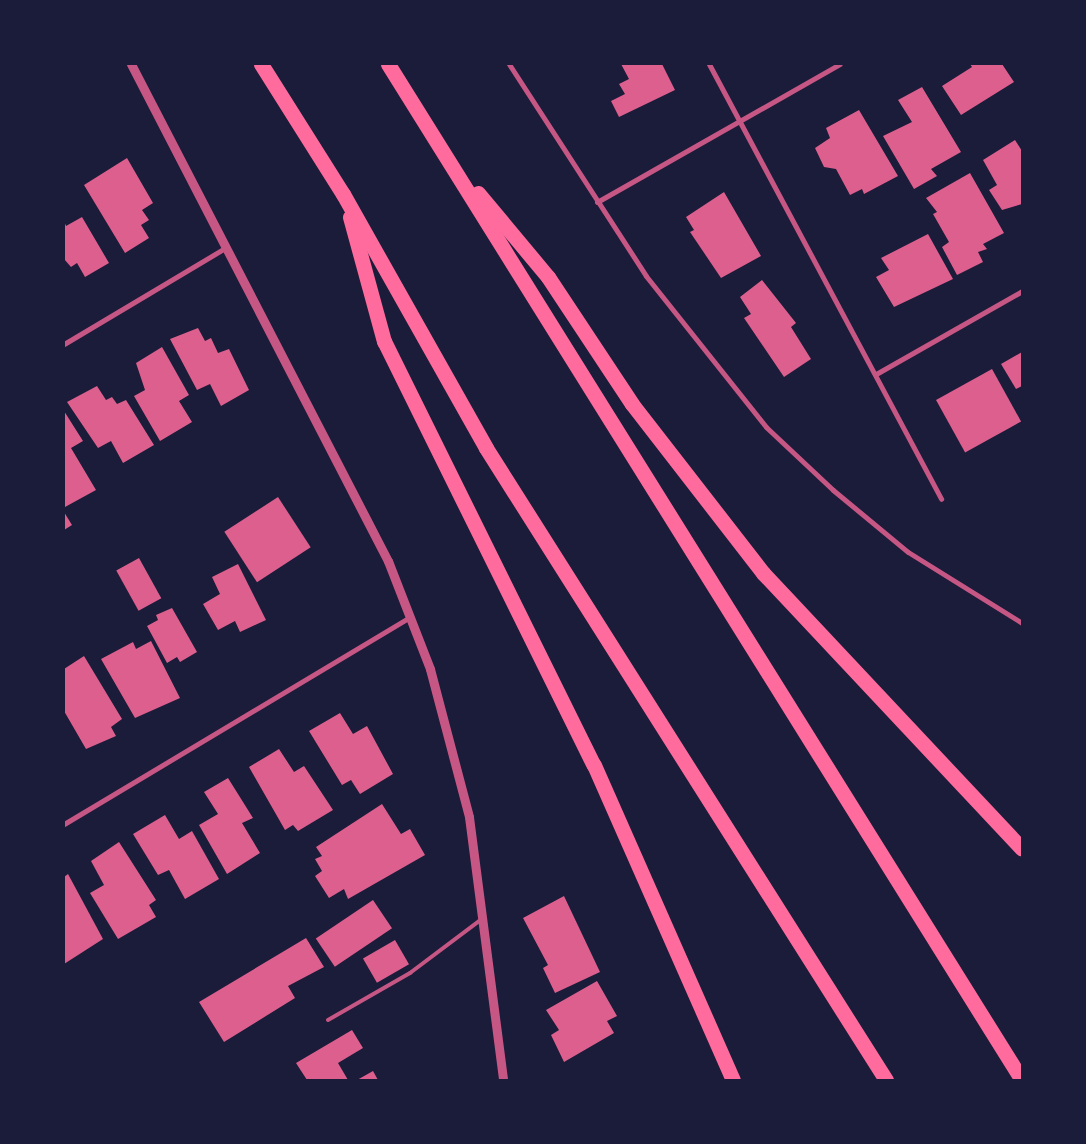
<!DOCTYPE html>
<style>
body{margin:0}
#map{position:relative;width:1086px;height:1144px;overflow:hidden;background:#1b1b3a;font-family:"DejaVu Sans",sans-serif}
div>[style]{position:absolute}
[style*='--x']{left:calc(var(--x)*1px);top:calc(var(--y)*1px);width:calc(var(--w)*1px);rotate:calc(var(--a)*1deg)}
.building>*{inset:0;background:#dd5f8e;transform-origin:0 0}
.service>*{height:4px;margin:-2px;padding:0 2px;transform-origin:2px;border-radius:2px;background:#c65784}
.minor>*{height:5px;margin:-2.5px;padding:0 2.5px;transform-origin:2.5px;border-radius:2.5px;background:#c65784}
.tertiary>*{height:9px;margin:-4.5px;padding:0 4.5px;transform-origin:4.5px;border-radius:4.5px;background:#c65784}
.motorway>*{height:15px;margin:-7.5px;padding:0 7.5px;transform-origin:7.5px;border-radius:7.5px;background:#ff6b9d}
span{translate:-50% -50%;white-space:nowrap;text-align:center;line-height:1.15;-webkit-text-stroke:5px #1b1b3a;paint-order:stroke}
.frame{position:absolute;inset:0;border:65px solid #1b1b3a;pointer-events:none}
</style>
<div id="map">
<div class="building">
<div style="clip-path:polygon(621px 64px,662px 64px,675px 90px,619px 117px,611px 101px,625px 94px,619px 84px,629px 79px)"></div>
<div style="clip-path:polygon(970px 64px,1002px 64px,1014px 82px,961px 115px,942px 86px,972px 67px)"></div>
<div style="clip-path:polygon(922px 87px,961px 152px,931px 169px,937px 176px,914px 189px,883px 136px,912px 122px,898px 100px)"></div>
<div style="clip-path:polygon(859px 110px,898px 176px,864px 194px,862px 189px,850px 195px,836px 169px,824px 167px,815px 148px,830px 138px,826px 128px)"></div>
<div style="clip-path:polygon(1015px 140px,1022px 151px,1022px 204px,1002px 210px,989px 190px,997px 185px,983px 160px)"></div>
<div style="clip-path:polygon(127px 158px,153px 203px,142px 210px,149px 220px,141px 225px,149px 238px,125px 253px,84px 185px)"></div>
<div style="clip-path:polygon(970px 173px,1004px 233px,983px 244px,987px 249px,978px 252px,983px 262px,957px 275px,942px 247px,949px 242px,933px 214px,937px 212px,926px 198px)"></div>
<div style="clip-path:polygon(724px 192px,761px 256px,721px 278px,690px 232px,694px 230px,686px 217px)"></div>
<div style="clip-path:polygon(82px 217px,109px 263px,85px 277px,77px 263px,71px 267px,64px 259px,64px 221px,66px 226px)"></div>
<div style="clip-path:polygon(928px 234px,953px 279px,894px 307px,876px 277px,889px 270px,881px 258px)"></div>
<div style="clip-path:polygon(762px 280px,796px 323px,791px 327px,811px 359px,784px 377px,744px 318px,751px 314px,740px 297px)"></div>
<div style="clip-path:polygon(198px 328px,205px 341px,211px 338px,218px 353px,229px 349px,249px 390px,221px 406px,210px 384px,197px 390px,170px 339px)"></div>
<div style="clip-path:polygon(162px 347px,189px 395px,179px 401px,192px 422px,160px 441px,134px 396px,145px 390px,136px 363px)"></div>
<div style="clip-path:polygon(1022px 352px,1022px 386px,1016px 389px,1001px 364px)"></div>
<div style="left:992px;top:369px;width:60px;height:64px;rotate:61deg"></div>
<div style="clip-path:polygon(97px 386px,106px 400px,112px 397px,117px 404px,126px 400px,154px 445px,123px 463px,111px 441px,98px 448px,67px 402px)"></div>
<div style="clip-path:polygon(64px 411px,83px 441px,71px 448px,96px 490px,65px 507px)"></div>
<div style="left:278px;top:497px;width:60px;height:64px;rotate:57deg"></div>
<div style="clip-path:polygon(64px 512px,72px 525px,64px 530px)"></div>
<div style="left:139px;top:558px;width:46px;height:26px;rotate:61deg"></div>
<div style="clip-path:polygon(238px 564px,266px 620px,240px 632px,235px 621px,218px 630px,203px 604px,220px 594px,212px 577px)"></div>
<div style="clip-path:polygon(172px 608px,197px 652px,180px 662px,177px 657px,167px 663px,147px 626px,158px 620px,156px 615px)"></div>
<div style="clip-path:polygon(151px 641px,180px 698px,135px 718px,101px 659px,133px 642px,136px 649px)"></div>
<div style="clip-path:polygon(84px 656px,122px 719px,111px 727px,116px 736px,86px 749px,64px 711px,64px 669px)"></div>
<div style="clip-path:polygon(340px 713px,353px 734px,367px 726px,393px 774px,360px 794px,351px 780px,342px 785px,309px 731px)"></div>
<div style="clip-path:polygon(279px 749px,294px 772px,304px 766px,333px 810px,298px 831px,293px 825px,285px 830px,249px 767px)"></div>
<div style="clip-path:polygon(228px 778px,253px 818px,242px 823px,260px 853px,227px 874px,199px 825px,218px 814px,204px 792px)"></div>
<div style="clip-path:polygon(382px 804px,401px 834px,410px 829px,425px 855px,348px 899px,344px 889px,329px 898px,315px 876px,322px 871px,315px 859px,322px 856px,316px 847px)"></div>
<div style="clip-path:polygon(165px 815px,179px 839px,192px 831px,219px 879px,185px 899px,169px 870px,158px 875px,133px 834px)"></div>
<div style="clip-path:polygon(119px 842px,156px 900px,149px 905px,156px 917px,118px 939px,90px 893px,104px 885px,91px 861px)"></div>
<div style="clip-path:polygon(68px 874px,103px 939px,64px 964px,64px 877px)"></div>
<div style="clip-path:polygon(564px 896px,600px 972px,555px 993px,543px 968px,548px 965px,523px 918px)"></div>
<div style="left:373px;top:900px;width:34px;height:69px;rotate:56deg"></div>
<div style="clip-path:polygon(306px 938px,324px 967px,288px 986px,295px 998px,224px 1042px,199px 1002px)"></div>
<div style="left:395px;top:940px;width:28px;height:37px;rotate:60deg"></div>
<div style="clip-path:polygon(597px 981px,617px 1016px,607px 1021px,614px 1033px,564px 1062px,551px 1035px,559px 1030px,546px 1010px)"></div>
<div style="clip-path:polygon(352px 1030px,363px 1048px,338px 1063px,348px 1080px,307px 1080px,296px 1063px)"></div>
<div style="clip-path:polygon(373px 1071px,378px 1080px,357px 1080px)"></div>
</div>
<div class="service">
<div style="--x:328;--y:1020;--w:95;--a:-29.8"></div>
<div style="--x:410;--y:973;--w:90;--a:-36.9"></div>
</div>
<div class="minor">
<div style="--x:509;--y:64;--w:252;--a:57.1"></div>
<div style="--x:646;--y:276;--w:193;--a:51.5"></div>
<div style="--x:766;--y:427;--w:92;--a:43.2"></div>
<div style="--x:833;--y:490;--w:97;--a:39.6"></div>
<div style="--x:908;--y:552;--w:134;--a:31.9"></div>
<div style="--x:709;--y:64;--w:493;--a:61.9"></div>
<div style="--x:597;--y:202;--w:279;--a:-29.6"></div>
<div style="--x:64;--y:344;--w:190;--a:-30.8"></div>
<div style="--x:876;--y:374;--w:168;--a:-29.6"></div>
<div style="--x:64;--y:824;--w:403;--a:-30.9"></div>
</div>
<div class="tertiary">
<div style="--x:131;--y:64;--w:560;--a:62.66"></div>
<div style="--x:388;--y:561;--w:116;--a:68.7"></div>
<div style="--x:430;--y:669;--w:153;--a:75.2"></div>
<div style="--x:469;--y:817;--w:265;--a:82.6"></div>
</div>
<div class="motorway">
<div style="--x:261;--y:64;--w:154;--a:57.8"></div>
<div style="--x:343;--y:194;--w:291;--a:60.6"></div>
<div style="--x:486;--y:448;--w:748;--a:57.67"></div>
<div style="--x:388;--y:64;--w:1198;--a:58.04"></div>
<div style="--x:478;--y:193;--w:109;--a:50.2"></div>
<div style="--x:548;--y:277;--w:152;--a:56.5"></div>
<div style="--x:632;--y:404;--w:214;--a:52.2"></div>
<div style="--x:763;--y:573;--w:378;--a:46.8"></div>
<div style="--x:350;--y:217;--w:129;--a:74.7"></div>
<div style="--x:384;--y:341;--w:473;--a:63.7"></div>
<div style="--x:594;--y:765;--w:344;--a:66.2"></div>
</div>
<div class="frame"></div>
</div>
